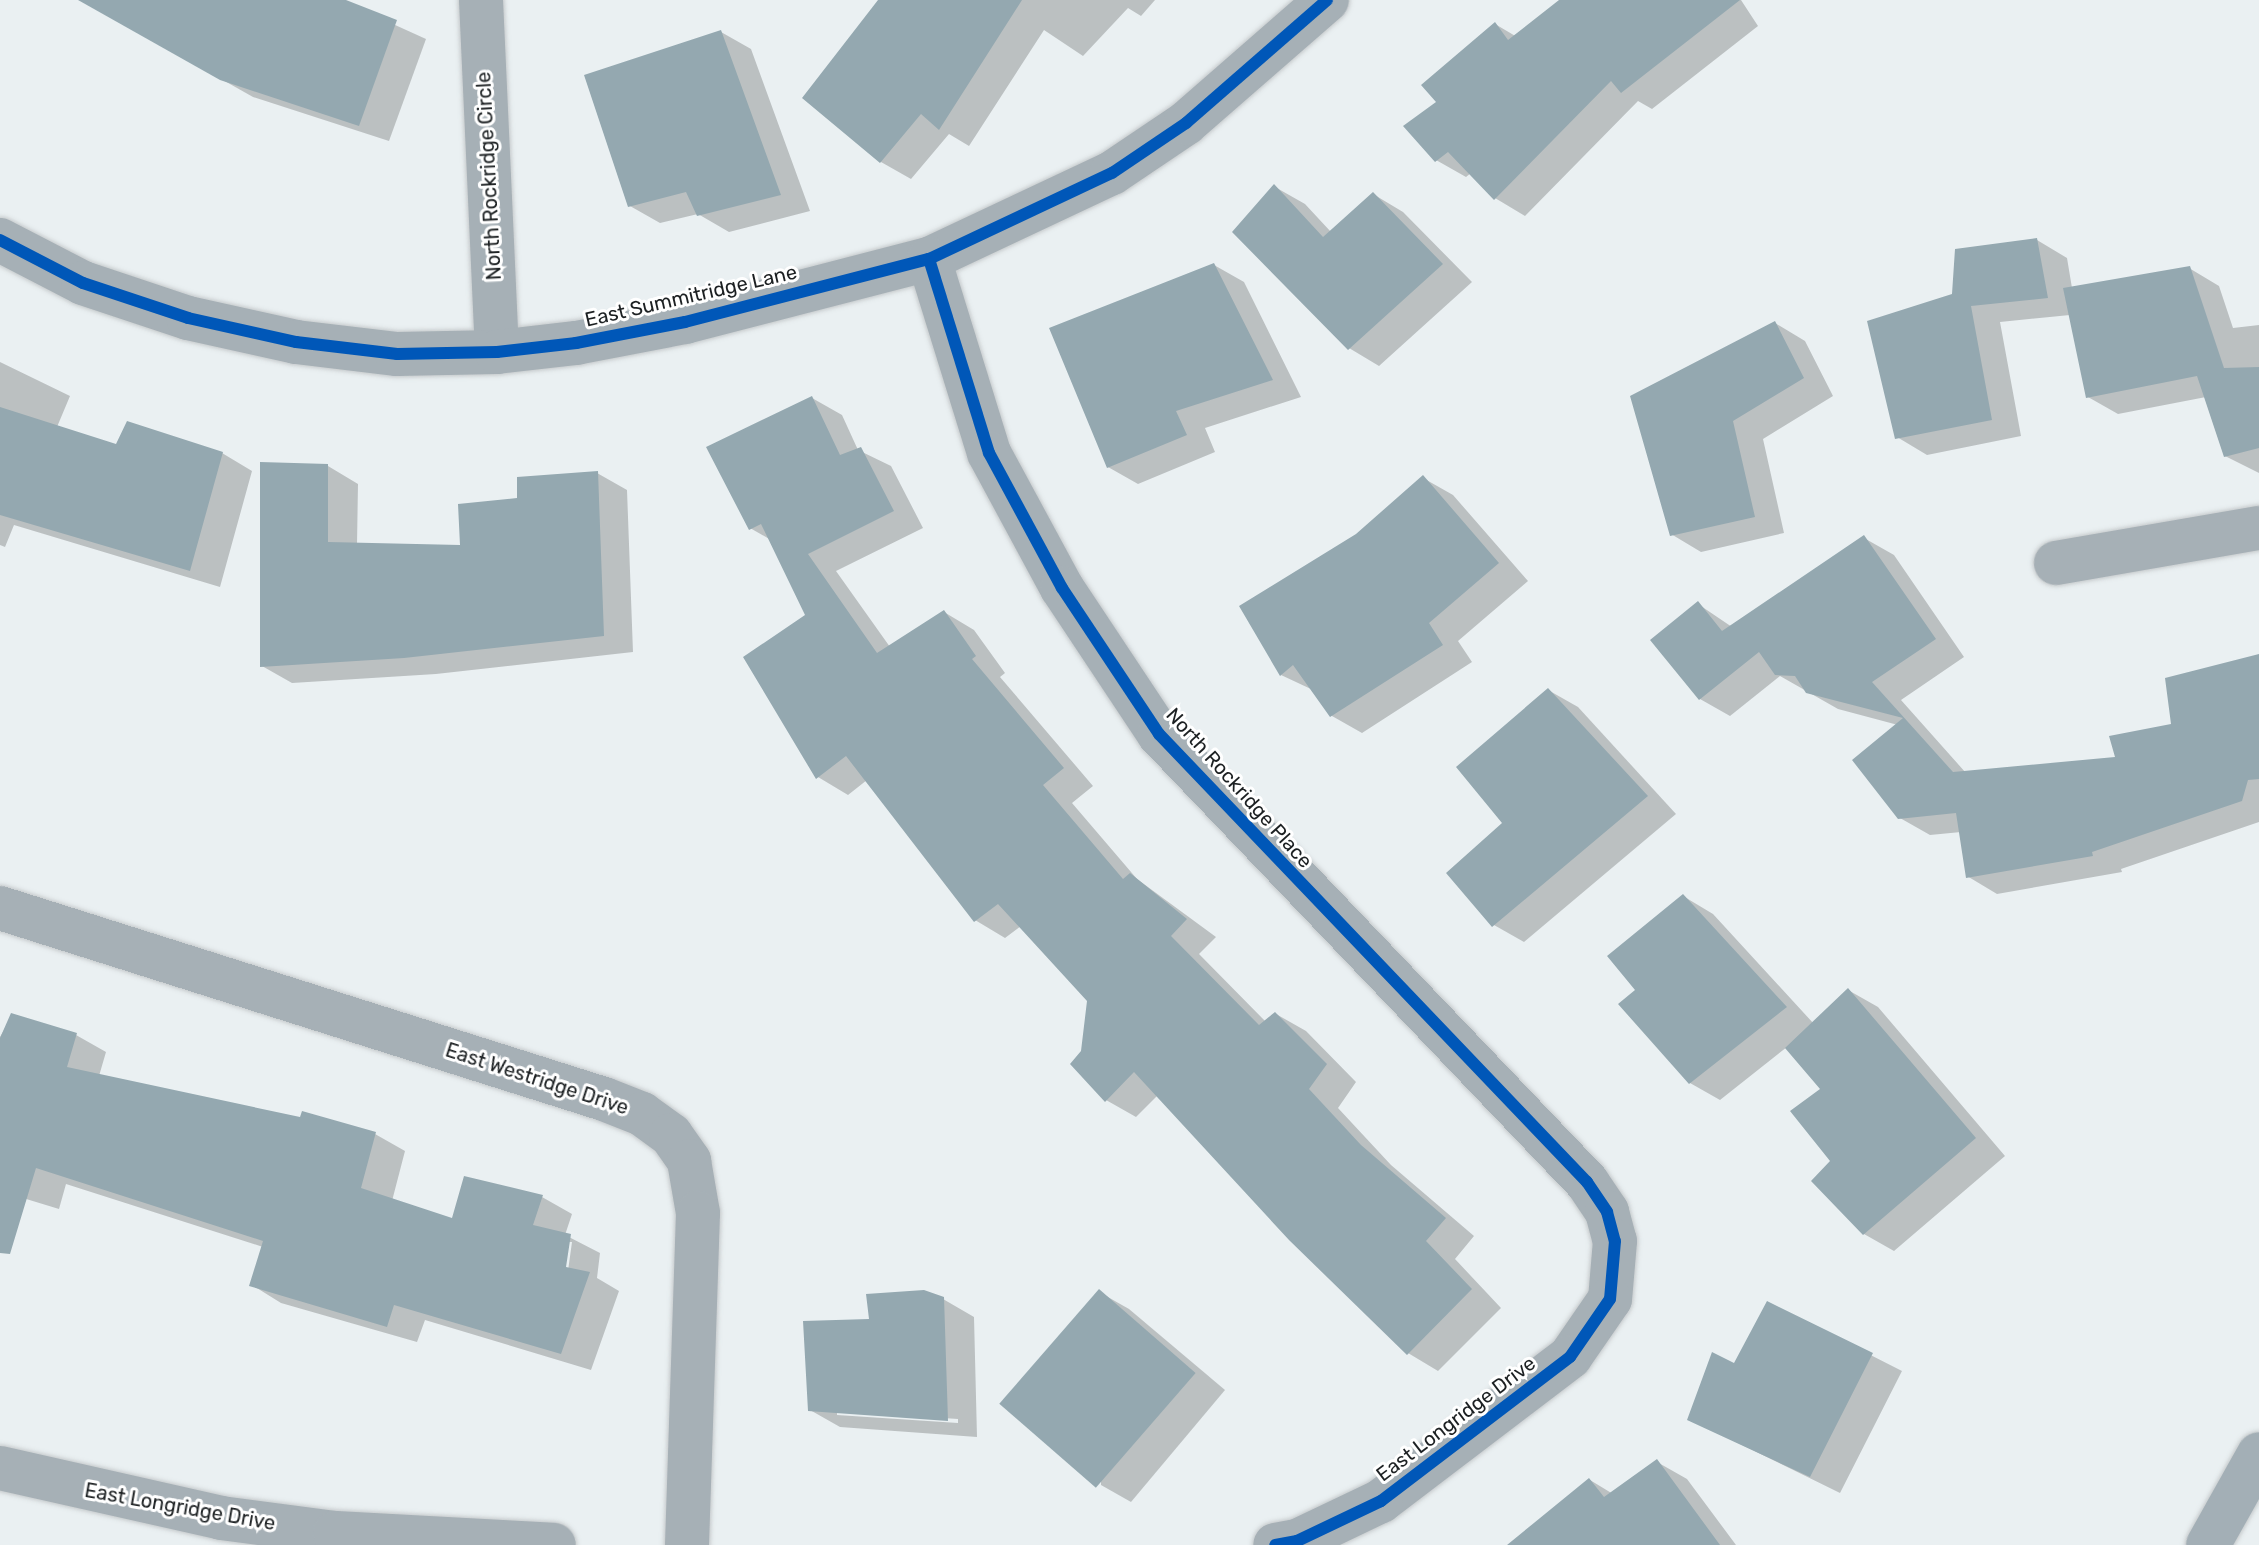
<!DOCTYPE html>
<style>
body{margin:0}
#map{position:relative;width:2259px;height:1545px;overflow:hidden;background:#eaf0f2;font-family:Rubik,sans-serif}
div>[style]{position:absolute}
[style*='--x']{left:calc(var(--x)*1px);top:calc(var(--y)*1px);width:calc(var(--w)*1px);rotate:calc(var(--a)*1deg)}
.shadow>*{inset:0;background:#0003}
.building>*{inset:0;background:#94a8b0;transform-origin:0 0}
.roads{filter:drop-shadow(0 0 2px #c6cacc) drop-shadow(0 0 2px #c6cacc)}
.street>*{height:44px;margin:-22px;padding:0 22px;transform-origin:22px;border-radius:22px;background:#a6b0b6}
.secondary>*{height:44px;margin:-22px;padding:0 22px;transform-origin:22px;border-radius:22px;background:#a3afb6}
.cycleway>*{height:12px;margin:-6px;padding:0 6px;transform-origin:6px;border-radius:6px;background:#0057b8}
span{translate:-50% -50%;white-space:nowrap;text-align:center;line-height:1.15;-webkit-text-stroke:6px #fff;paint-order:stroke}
.street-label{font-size:20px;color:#1c2022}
</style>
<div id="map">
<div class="shadow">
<div style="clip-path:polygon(81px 0,340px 0,426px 39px,389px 141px,253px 97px)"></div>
<div style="clip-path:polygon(880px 0,1155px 0,1141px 16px,1128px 8px,1083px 56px,1044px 30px,969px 146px,949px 134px,911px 179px,881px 162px)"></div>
<div style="clip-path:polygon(1563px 0,1741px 0,1758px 26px,1652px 109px,1638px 101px,1525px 216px,1495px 198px,1471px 173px,1466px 177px,1436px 160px,1439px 102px,1495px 24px,1517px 37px)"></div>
<div style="clip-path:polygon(721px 32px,751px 49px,810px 211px,729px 232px,698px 214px,660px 223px,630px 206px)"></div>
<div style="clip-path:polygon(1275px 187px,1305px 204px,1331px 232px,1373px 194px,1403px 212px,1472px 282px,1379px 366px,1349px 348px)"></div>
<div style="clip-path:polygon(2037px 240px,2067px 258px,2072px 288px,2189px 268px,2219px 286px,2233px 328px,2259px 325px,2259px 473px,2225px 456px,2206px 397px,2118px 414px,2088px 397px,2070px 315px,2000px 322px,2021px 436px,1927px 455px,1897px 437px,1954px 296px)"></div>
<div style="clip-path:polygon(1214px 265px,1244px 282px,1301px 397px,1205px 428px,1215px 452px,1138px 484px,1108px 467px)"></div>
<div style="clip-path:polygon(1775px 323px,1805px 341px,1833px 396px,1763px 439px,1784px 533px,1701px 552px,1671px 534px)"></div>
<div style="clip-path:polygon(0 362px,70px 396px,57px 427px,117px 447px,222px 453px,252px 471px,220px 587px,14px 525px,5px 547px,0 545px)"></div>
<div style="clip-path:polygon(812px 398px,842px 415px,858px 450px,891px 466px,923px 528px,836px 571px,890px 647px,944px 612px,974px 630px,1005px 673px,1000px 677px,1093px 786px,1072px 803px,1137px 879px,1216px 937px,1199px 954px,1266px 1022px,1276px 1014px,1306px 1031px,1356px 1082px,1338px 1108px,1391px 1165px,1474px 1236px,1455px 1259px,1501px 1308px,1438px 1371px,1408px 1353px,1158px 1095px,1136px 1117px,1106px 1100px,1083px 1052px,1089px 1000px,1021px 926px,1005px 938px,975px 920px,867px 780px,848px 795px,818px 777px,808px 616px,771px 540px,750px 528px)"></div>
<div style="clip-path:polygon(328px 466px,358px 484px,357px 545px,462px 547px,519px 500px,597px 473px,627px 490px,633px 652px,436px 674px,292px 683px,262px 666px)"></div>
<div style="clip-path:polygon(1423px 478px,1453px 495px,1528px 581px,1458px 641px,1472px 662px,1362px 733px,1332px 716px,1313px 690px,1281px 675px,1357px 535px)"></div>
<div style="clip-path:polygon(1864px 538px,1894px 555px,1964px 657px,1901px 700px,1966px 773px,2118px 759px,2259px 669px,2259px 822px,2121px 869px,2122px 872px,1997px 894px,1967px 876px,1961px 832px,1930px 835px,1900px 818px,1898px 725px,1838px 709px,1780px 676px,1730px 716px,1700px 699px,1698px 604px,1732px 627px)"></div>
<div style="clip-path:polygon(1548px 690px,1578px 707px,1676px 814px,1524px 942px,1494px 925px,1505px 823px)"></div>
<div style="clip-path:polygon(1683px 896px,1713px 914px,1814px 1024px,1848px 990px,1878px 1007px,2005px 1156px,1894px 1251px,1864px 1234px,1832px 1161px,1823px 1089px,1787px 1047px,1720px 1100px,1690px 1083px,1638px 990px)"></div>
<div style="clip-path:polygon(evenodd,12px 1016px,76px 1035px,106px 1052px,99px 1076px,375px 1134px,405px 1151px,392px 1201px,454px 1221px,542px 1197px,572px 1214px,565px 1235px,600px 1253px,597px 1278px,619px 1291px,591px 1370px,425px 1320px,417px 1342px,281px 1303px,252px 1285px,263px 1247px,66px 1184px,59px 1209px,0 1191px,0 1037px,12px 1016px,567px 1242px,572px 1242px,567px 1278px,563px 1277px,567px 1242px)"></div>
<div style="clip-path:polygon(1099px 1292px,1129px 1309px,1225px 1390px,1131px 1502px,1101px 1485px)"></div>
<div style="clip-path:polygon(evenodd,943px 1299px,974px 1317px,977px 1437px,840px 1427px,810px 1410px,871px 1321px,943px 1299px,837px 1411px,958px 1419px,958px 1423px,837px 1415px,837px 1411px)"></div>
<div style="clip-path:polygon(1768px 1303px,1902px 1371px,1840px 1493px,1689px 1419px,1735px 1366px)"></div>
<div style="clip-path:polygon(1657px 1462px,1687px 1479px,1736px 1545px,1545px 1545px,1590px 1480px,1613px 1494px)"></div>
</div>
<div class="building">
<div style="clip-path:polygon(78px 0,346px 0,397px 20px,359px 126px,220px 80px)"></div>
<div style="clip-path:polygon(878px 0,1022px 0,939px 130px,921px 114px,880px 163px,802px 98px)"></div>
<div style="clip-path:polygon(1559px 0,1740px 0,1621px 93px,1611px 81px,1494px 200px,1448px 152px,1435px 162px,1403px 126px,1436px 102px,1421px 85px,1495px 22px,1508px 40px)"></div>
<div style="clip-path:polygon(721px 30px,781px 195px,697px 216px,686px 192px,628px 207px,584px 75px)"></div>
<div style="clip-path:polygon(1274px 184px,1323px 237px,1373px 192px,1443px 264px,1348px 350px,1232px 232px)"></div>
<div style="clip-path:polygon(2037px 238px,2048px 298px,1971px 306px,1992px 420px,1895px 439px,1867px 321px,1952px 294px,1955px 249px)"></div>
<div style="clip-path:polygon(1214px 263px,1273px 380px,1176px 411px,1187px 435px,1107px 468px,1049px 328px)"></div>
<div style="clip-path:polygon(2190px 266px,2224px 368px,2259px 367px,2259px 448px,2224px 457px,2197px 376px,2086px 398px,2063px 288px)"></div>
<div style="clip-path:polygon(1775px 321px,1804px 378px,1733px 421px,1755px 517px,1670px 536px,1630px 396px)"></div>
<div style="clip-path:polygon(812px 396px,840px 455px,861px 447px,894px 511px,808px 554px,877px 653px,944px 610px,976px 656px,972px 659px,1064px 768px,1043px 785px,1123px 879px,1130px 873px,1187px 919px,1171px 936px,1259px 1025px,1275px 1012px,1327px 1064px,1309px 1089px,1361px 1145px,1446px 1218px,1426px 1241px,1472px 1289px,1407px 1355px,1289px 1240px,1134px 1072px,1105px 1102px,1070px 1064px,1081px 1051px,1087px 1001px,998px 904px,974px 922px,846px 756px,816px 779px,743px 657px,805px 615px,761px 524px,749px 530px,706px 447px)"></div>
<div style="clip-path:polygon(0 407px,116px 444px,127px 421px,223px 452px,190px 571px,0 515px)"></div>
<div style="clip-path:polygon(260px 462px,328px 464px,328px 542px,460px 545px,458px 504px,517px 498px,517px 477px,598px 471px,604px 636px,404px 658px,260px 667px)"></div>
<div style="clip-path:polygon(1423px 475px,1499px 563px,1429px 623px,1443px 645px,1330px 717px,1293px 665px,1280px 676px,1239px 606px,1356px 534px)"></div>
<div style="clip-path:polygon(1864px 535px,1936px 639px,1872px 682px,1953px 772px,2115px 757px,2109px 736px,2171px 724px,2165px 678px,2259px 654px,2259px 779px,2248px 780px,2242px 801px,2092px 852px,2093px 856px,1966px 878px,1956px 813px,1898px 819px,1852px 760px,1903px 718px,1806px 693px,1795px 676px,1775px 675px,1759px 652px,1699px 700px,1650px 640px,1698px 601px,1722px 631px)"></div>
<div style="clip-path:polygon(1548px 688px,1648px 796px,1492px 927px,1446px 873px,1502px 823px,1456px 767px)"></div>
<div style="clip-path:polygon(1683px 894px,1787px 1007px,1689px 1084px,1618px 1004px,1635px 990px,1607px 956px)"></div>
<div style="clip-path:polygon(1848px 988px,1976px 1138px,1863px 1235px,1811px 1181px,1830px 1161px,1790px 1111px,1820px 1089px,1785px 1048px)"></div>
<div style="clip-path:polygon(11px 1013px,77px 1033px,67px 1067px,300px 1117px,302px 1111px,376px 1132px,361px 1188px,452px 1218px,464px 1176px,543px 1195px,533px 1225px,571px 1234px,566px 1267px,590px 1272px,561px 1354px,394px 1305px,387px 1327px,249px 1286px,263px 1241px,36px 1168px,10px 1254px,0 1253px,0 1038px)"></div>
<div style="left:1099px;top:1289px;width:128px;height:152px;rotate:41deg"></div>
<div style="clip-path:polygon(924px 1290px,944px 1297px,948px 1421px,808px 1411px,803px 1321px,869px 1319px,866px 1294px)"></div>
<div style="clip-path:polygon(1767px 1301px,1873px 1353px,1810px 1477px,1687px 1420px,1712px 1352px,1734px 1363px)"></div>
<div style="clip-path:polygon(1657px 1459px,1720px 1545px,1507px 1545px,1589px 1478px,1604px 1497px)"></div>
</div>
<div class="roads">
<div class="street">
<div style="--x:481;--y:0;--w:352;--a:87.4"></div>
<div style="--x:0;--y:240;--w:93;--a:27.4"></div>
<div style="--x:83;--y:283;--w:111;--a:18.4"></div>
<div style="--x:188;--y:318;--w:111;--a:12.5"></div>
<div style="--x:296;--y:342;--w:102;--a:6.8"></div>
<div style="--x:397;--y:354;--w:100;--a:-1.1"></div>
<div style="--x:497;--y:352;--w:80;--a:-6.5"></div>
<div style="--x:576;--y:343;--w:111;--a:-10.9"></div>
<div style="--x:685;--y:322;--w:252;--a:-14.5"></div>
<div style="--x:929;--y:259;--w:202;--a:-25.2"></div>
<div style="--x:1112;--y:173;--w:89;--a:-34"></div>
<div style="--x:1186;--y:123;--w:187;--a:-41.1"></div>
<div style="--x:929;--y:259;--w:203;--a:72.8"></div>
<div style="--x:989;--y:453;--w:153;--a:61.6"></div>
<div style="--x:1062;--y:588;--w:175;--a:56.4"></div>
<div style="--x:1159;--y:734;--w:620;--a:46.31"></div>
<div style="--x:1587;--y:1182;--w:36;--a:56"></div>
<div style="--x:1607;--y:1212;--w:30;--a:75"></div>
<div style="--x:1615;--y:1241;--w:58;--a:94.9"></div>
<div style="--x:1610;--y:1299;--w:70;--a:124.6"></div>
<div style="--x:1570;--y:1357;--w:238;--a:142.7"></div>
<div style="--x:1381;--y:1501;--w:93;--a:154.5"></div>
<div style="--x:1297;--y:1541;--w:22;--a:170"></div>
<div style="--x:2056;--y:563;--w:206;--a:-9.8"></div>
<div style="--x:0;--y:908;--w:633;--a:17.55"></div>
<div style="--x:604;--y:1099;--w:41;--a:21.5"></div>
<div style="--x:642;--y:1114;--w:36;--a:36"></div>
<div style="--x:671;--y:1135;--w:32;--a:55"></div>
<div style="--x:689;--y:1161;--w:53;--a:80.2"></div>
<div style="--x:698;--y:1213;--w:332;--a:91.9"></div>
<div style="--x:0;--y:1468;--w:227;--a:12.7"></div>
<div style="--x:221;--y:1518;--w:115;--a:7.5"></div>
<div style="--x:335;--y:1533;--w:219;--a:3.1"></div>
</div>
<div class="secondary">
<div style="--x:2208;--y:1545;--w:104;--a:-60.7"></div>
</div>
</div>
<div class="cycleway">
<div style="--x:0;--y:240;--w:93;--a:27.4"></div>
<div style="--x:83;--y:283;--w:111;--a:18.4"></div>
<div style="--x:188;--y:318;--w:111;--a:12.5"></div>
<div style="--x:296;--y:342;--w:102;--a:6.8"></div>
<div style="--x:397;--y:354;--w:100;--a:-1.1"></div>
<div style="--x:497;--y:352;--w:80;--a:-6.5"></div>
<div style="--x:576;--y:343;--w:111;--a:-10.9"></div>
<div style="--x:685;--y:322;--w:252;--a:-14.5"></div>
<div style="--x:929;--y:259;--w:202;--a:-25.2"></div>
<div style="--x:1112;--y:173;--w:89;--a:-34"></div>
<div style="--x:1186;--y:123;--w:187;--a:-41.1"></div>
<div style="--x:929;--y:259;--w:203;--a:72.8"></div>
<div style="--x:989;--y:453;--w:153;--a:61.6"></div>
<div style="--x:1062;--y:588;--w:175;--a:56.4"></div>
<div style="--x:1159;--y:734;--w:620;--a:46.31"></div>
<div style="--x:1587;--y:1182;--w:36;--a:56"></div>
<div style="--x:1607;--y:1212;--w:30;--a:75"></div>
<div style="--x:1615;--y:1241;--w:58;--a:94.9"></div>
<div style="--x:1610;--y:1299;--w:70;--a:124.6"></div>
<div style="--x:1570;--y:1357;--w:238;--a:142.7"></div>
<div style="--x:1381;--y:1501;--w:93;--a:154.5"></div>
<div style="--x:1297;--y:1541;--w:22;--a:170"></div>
</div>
<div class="street-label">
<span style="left:489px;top:176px;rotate:-93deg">North Rockridge Circle</span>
<span style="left:691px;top:296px;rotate:-13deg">East Summitridge Lane</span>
<span style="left:1239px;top:788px;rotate:48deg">North Rockridge Place</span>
<span style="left:537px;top:1079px;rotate:18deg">East Westridge Drive</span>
<span style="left:1456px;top:1419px;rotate:-37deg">East Longridge Drive</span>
<span style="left:180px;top:1507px;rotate:10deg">East Longridge Drive</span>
</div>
</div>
